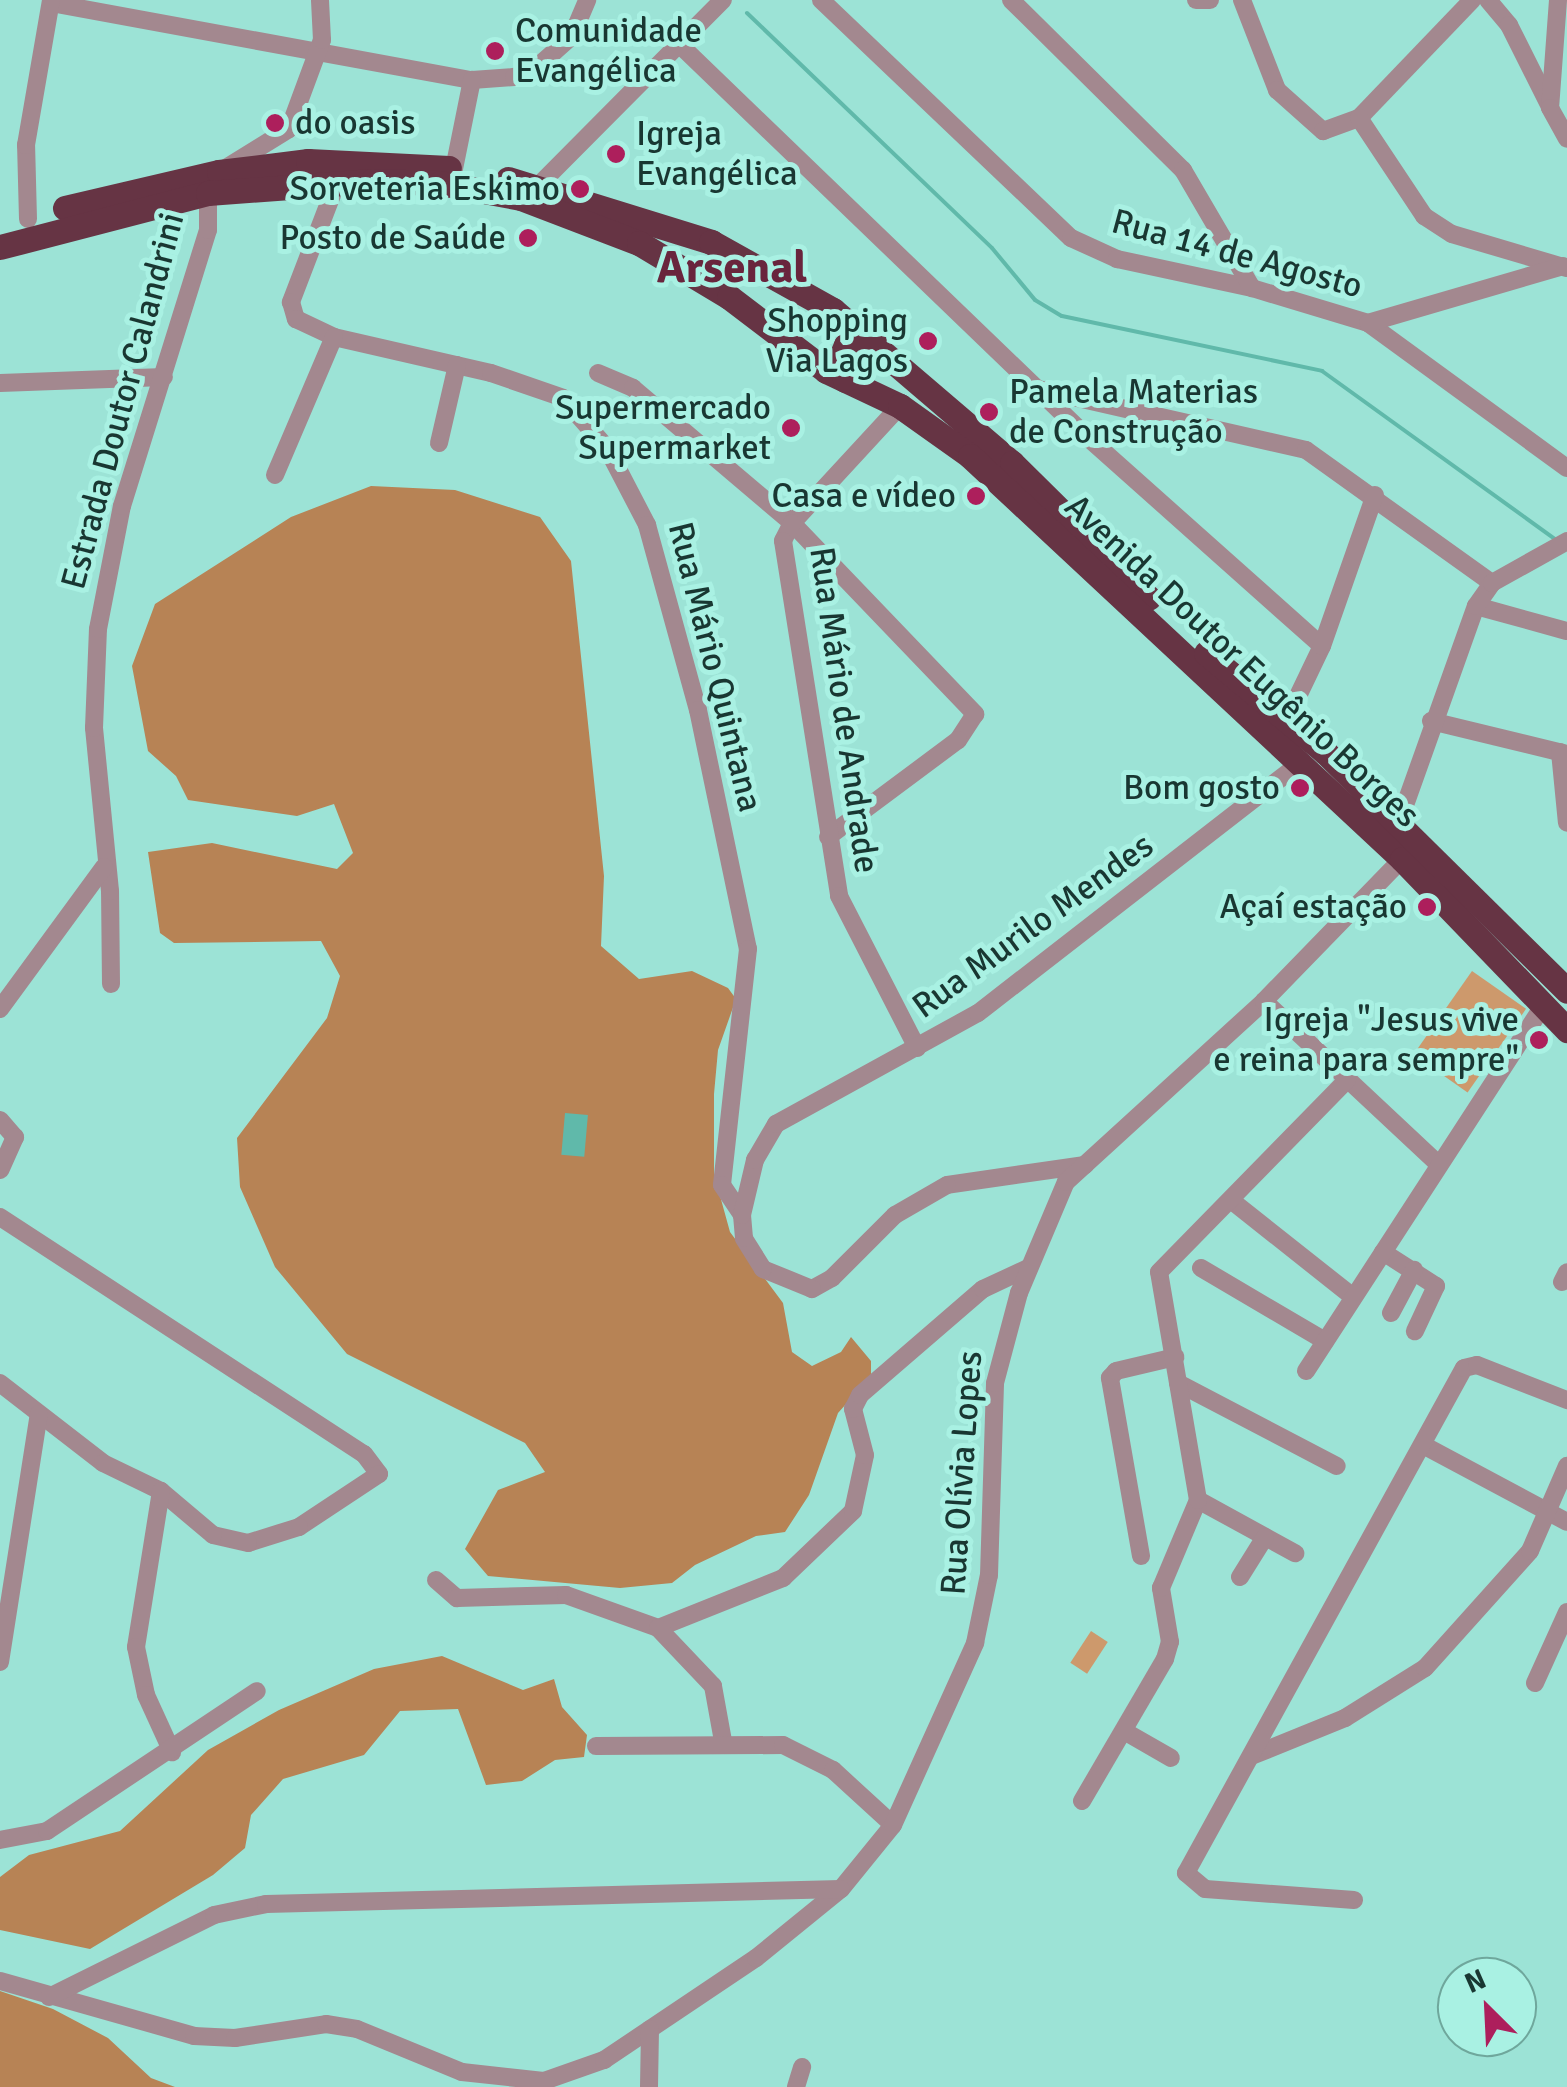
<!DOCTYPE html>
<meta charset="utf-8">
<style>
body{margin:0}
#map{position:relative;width:1567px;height:2087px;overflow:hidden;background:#9ce3d6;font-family:Signika,sans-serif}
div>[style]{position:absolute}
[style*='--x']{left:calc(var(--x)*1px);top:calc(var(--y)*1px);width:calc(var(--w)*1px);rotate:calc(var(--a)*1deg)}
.green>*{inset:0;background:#cd996c;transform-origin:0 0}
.forest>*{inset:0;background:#b78355}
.water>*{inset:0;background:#60b9aa;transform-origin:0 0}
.stream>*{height:4px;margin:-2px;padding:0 2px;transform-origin:2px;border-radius:2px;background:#60b9aa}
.minor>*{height:18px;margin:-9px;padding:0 9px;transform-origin:9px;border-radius:9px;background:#a3888f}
.highway>*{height:25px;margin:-12.5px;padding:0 12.5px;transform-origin:12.5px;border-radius:12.5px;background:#663444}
.dots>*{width:28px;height:28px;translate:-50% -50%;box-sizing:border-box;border:5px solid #a9f1e3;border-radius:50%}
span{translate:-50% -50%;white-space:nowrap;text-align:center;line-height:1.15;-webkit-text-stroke:10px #a9f1e3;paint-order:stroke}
.poi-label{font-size:35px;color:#193732}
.left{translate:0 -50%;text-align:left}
.right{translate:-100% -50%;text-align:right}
.street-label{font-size:35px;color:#193732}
.district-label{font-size:45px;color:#69253d;font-weight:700}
.north{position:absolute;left:1437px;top:1957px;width:100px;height:100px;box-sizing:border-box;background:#a9f1e3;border:2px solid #6fa79c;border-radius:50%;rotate:336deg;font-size:28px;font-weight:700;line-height:40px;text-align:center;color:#193732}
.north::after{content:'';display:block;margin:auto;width:35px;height:45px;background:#ad1f5c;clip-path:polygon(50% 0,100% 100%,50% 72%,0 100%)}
</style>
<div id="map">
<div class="green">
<div style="left:1472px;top:971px;width:66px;height:102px;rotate:35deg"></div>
<div style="left:1091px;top:1631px;width:20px;height:38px;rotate:33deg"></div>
</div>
<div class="forest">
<div style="clip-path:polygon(371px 486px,455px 490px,540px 517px,571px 561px,604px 876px,601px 946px,639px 979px,692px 971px,728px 988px,736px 999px,718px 1050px,714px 1094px,714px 1174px,730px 1232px,783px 1303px,792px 1352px,812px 1366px,841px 1352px,851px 1337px,871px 1361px,871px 1376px,838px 1413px,809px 1495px,785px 1532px,756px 1536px,695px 1565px,672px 1583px,620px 1588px,488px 1576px,465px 1549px,498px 1490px,545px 1472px,525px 1443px,347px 1354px,275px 1267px,240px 1187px,237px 1138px,327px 1018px,340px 976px,321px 941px,174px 943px,160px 933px,148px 852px,212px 843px,337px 869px,353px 853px,334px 804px,297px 816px,188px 800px,176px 776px,148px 751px,132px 666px,155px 604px,291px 517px)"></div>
<div style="clip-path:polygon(442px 1656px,523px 1690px,554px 1679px,562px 1707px,587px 1735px,584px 1757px,555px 1760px,522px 1781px,486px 1785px,458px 1709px,400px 1711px,364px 1755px,283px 1779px,251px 1815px,245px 1848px,213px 1875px,90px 1949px,0 1930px,0 1877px,29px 1855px,120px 1831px,208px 1750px,279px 1710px,374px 1669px)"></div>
<div style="clip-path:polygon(0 1991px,53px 2009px,108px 2038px,151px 2078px,175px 2087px,0 2087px)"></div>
</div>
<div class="water">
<div style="left:565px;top:1113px;width:23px;height:42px;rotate:5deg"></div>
</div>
<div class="stream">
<div style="--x:747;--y:13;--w:339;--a:43.8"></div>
<div style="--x:992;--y:248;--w:67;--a:50.4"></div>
<div style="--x:1035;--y:300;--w:31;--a:31"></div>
<div style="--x:1062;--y:316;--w:266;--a:11.9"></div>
<div style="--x:1322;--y:371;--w:289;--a:35.8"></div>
</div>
<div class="minor">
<div style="--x:821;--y:0;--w:345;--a:43.6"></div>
<div style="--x:1071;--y:238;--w:51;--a:24.5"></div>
<div style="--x:1117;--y:259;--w:138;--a:12.1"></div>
<div style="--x:1252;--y:288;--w:121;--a:16.8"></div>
<div style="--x:1368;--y:323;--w:246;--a:36.1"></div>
<div style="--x:1011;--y:0;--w:242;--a:44.7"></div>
<div style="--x:1183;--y:170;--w:137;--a:59.7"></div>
<div style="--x:1196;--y:0;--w:14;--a:0"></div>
<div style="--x:1242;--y:0;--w:97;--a:68.7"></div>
<div style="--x:1277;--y:90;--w:62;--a:41.7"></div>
<div style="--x:1323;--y:131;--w:38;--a:-20"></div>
<div style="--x:1359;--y:118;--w:163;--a:-46.2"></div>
<div style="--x:1488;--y:0;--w:33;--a:50"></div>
<div style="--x:1509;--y:25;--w:92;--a:63.4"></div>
<div style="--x:1558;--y:0;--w:108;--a:94.2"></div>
<div style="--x:1550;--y:108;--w:35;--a:61"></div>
<div style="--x:51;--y:3;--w:428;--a:10.4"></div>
<div style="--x:472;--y:80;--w:42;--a:-4.1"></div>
<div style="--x:514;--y:77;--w:24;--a:-22"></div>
<div style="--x:536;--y:68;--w:48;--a:-41.6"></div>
<div style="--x:572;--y:36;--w:39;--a:-67"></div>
<div style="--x:680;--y:45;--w:562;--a:43.92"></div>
<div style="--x:1085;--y:435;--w:317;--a:41.7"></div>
<div style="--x:1359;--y:118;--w:118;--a:56.4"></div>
<div style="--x:1424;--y:216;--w:33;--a:33"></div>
<div style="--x:1452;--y:234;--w:120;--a:16.5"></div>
<div style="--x:226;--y:168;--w:74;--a:-31.8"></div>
<div style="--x:289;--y:129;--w:95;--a:-69.7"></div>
<div style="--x:322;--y:40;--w:40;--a:-92.9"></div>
<div style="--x:454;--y:169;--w:91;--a:-78.6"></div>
<div style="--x:337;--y:182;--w:129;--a:111"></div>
<div style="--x:291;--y:302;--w:18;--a:74"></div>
<div style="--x:296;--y:319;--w:42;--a:25.3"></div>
<div style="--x:334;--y:337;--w:161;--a:12.9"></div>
<div style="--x:491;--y:373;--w:76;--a:19.1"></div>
<div style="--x:563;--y:398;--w:67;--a:48.7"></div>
<div style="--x:607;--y:448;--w:87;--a:62.5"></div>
<div style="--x:647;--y:525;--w:192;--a:74.6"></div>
<div style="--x:698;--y:710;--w:244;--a:78.2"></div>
<div style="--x:748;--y:949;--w:237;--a:96.3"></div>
<div style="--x:722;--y:1185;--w:36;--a:56"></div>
<div style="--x:539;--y:185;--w:261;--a:-45.2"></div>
<div style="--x:28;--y:219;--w:74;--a:-91.5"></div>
<div style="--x:26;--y:145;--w:147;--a:-80.2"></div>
<div style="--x:1368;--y:323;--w:203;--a:-16.3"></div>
<div style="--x:598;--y:373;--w:38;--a:23"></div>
<div style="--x:633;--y:388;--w:209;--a:40.3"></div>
<div style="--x:792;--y:523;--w:265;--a:46.2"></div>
<div style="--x:975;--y:714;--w:31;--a:123"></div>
<div style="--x:958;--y:740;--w:162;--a:143.3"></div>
<div style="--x:0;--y:383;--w:164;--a:-2.1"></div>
<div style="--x:1038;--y:389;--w:275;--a:12.8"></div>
<div style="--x:1306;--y:450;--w:229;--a:35.6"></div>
<div style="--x:900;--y:406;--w:159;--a:132.7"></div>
<div style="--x:792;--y:523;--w:20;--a:117"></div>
<div style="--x:783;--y:541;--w:359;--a:81"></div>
<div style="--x:839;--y:896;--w:171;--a:62.8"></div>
<div style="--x:439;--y:443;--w:80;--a:-77"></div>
<div style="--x:275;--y:475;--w:150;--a:-66.9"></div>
<div style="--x:1476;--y:606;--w:94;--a:15.4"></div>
<div style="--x:1287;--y:719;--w:81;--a:-64.4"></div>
<div style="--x:1322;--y:646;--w:160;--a:-70.7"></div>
<div style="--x:1431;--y:721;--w:140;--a:13.6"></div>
<div style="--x:1560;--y:752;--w:71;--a:84.4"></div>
<div style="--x:1399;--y:822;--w:229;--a:-70.4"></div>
<div style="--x:1476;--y:606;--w:28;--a:-55"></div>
<div style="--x:1492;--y:583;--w:86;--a:-29.2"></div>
<div style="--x:111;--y:984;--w:93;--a:-90.6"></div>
<div style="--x:110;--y:891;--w:164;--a:-95.6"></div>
<div style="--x:94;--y:728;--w:99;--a:-87.7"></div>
<div style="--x:98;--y:629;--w:125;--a:-79"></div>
<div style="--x:122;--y:506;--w:289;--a:-72.7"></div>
<div style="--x:208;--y:230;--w:37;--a:-90"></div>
<div style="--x:1264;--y:1001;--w:236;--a:43.1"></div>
<div style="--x:0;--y:1009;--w:176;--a:-53.8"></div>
<div style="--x:0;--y:1120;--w:23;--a:49"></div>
<div style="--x:15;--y:1137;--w:36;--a:114"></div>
<div style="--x:1085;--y:1165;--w:139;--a:171.8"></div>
<div style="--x:947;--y:1185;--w:60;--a:150"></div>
<div style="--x:895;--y:1215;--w:89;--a:135"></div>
<div style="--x:832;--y:1278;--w:23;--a:151"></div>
<div style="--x:812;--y:1289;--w:53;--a:-157.8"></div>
<div style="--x:763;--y:1269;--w:36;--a:-122"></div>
<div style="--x:744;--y:1238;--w:23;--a:-95"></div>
<div style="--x:742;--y:1215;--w:57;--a:-76.7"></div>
<div style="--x:755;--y:1160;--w:42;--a:-59.7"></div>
<div style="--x:776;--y:1124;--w:230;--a:-28.8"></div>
<div style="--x:978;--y:1013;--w:406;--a:-37.8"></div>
<div style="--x:1232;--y:1201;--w:154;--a:38.4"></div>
<div style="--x:0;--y:1217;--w:434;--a:33.1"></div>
<div style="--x:364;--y:1454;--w:25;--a:53"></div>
<div style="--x:379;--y:1474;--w:96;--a:146.5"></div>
<div style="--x:299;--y:1527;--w:53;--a:162.6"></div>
<div style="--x:248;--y:1543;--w:36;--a:-167"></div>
<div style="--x:213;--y:1535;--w:68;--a:-139.8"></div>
<div style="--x:1383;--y:1252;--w:63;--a:32.7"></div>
<div style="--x:1436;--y:1286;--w:50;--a:115"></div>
<div style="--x:1201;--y:1268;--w:144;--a:30.5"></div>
<div style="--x:1562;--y:1282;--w:11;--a:-63"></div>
<div style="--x:1391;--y:1313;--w:49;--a:-61.9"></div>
<div style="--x:1306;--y:1371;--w:439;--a:-57"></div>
<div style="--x:0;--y:1383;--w:130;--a:37.8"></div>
<div style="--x:103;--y:1463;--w:64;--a:25.8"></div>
<div style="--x:161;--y:1491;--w:158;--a:99.1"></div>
<div style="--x:136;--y:1647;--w:49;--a:78.2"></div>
<div style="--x:146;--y:1695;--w:63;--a:65.5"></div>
<div style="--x:1178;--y:1383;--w:179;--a:27.6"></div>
<div style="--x:1423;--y:1445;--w:163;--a:28.1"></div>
<div style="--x:1198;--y:1500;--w:111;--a:28.7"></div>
<div style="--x:1141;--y:1556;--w:181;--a:-99.9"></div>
<div style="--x:1110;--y:1378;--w:9;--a:-49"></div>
<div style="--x:1116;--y:1371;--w:61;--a:-13.3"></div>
<div style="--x:1240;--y:1577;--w:47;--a:-58"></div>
<div style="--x:436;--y:1580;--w:28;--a:41"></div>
<div style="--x:457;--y:1598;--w:109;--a:-1.6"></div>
<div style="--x:566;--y:1595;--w:98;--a:19.7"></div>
<div style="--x:658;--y:1628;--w:135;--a:-21.8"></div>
<div style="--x:783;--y:1578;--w:97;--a:-43.7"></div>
<div style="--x:853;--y:1511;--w:57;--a:-77.9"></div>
<div style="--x:865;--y:1455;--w:48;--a:-104.6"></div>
<div style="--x:853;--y:1409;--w:16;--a:-63"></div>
<div style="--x:860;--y:1395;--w:162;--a:-40.8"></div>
<div style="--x:983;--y:1289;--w:50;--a:-25"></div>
<div style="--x:658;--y:1628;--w:80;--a:46.5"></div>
<div style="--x:713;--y:1686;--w:56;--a:79.7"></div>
<div style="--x:0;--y:1662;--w:251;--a:-81.1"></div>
<div style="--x:1535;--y:1683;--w:78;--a:-65.7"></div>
<div style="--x:1124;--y:1731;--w:54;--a:29.9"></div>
<div style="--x:596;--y:1746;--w:187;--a:-0.3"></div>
<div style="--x:783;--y:1745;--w:56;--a:26.6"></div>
<div style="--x:833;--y:1770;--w:81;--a:42.5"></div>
<div style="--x:1254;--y:1755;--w:98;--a:-22.1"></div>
<div style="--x:1345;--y:1718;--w:94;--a:-32"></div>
<div style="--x:1425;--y:1668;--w:157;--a:-48.1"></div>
<div style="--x:1530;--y:1551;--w:93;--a:-66.5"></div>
<div style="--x:1082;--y:1801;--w:164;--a:-59.7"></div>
<div style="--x:1165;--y:1659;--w:18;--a:-74"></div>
<div style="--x:1170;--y:1642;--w:55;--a:-99.5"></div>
<div style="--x:1161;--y:1588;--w:95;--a:-67.2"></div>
<div style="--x:1198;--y:1500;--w:231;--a:-99.7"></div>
<div style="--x:1159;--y:1272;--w:269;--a:-45.6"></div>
<div style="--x:0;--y:1840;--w:48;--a:-10.8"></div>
<div style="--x:47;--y:1831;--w:252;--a:-33.7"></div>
<div style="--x:1354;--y:1900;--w:149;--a:-175.8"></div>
<div style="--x:1205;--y:1889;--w:25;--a:-140"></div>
<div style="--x:1186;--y:1873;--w:576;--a:-61.17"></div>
<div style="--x:1464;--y:1368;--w:13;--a:-13"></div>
<div style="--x:1477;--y:1365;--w:97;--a:21.3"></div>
<div style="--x:0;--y:1981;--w:202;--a:15.8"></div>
<div style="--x:194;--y:2036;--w:41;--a:2.8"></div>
<div style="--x:235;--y:2038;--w:92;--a:-8.7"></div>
<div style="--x:326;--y:2024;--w:31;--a:9"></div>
<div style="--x:357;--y:2029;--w:113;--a:22.3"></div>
<div style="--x:462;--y:2072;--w:82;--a:6.3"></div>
<div style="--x:544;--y:2081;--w:64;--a:-19.3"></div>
<div style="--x:604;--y:2060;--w:183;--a:-33.9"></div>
<div style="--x:756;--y:1958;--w:109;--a:-39.1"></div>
<div style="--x:841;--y:1889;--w:82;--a:-50.9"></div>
<div style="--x:893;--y:1825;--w:200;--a:-65.7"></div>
<div style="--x:975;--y:1643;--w:69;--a:-78.4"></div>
<div style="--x:989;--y:1575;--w:192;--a:-88.2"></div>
<div style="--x:995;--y:1383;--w:93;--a:-75.1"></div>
<div style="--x:1019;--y:1293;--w:121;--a:-67.1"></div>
<div style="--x:1066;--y:1182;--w:268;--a:-42.4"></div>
<div style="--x:1264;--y:1001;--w:198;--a:-45.8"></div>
<div style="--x:49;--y:1997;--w:184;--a:-26.4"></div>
<div style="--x:214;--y:1915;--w:53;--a:-11.9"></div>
<div style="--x:266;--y:1904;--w:575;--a:-1.49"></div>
<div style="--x:649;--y:2087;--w:58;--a:-89"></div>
<div style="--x:796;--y:2087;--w:21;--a:-73"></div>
</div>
<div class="highway">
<div style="--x:508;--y:179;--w:213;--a:17.2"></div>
<div style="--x:711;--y:242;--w:140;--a:29.1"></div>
<div style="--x:833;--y:310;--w:235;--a:40.5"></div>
<div style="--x:1012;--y:463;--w:192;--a:44.6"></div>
<div style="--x:65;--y:208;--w:158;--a:-13.2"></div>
<div style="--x:219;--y:172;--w:90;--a:-7"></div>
<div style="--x:308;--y:161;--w:141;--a:2.8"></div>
<div style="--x:0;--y:247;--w:215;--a:-14.6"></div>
<div style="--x:208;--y:193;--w:164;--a:-4.2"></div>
<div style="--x:372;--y:181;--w:68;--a:1.7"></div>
<div style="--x:440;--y:183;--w:82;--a:10.5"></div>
<div style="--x:521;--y:198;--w:126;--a:20.9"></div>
<div style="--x:639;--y:243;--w:105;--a:31"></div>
<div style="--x:729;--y:297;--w:122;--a:37.3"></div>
<div style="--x:826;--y:371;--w:82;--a:25.3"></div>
<div style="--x:900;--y:406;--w:86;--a:35.5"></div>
<div style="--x:970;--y:456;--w:591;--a:43.01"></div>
<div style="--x:1402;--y:859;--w:238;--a:46"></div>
<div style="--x:845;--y:380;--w:22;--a:-103"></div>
<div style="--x:840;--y:359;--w:15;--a:-67"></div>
<div style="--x:846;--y:345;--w:28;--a:-10"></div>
<div style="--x:1206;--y:653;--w:155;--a:39.8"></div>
<div style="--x:1325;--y:752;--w:340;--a:44.6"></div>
</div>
<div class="dots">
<div style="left:495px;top:51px;background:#ad1f5c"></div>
<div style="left:275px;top:123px;background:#ad1f5c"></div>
<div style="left:616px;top:154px;background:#ad1f5c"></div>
<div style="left:580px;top:189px;background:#ad1f5c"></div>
<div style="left:528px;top:238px;background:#ad1f5c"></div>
<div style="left:928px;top:341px;background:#ad1f5c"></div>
<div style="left:989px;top:412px;background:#ad1f5c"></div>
<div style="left:791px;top:428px;background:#ad1f5c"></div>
<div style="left:976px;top:496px;background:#ad1f5c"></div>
<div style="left:1300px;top:788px;background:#ad1f5c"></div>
<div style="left:1427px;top:907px;background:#ad1f5c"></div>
<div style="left:1539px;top:1040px;background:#ad1f5c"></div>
</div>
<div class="poi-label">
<span class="left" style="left:515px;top:51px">Comunidade<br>Evangélica</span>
<span class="left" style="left:295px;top:123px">do oasis</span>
<span class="left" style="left:636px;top:154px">Igreja<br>Evangélica</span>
<span class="right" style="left:560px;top:189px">Sorveteria Eskimo</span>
<span class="right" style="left:506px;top:238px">Posto de Saúde</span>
<span class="right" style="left:908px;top:341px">Shopping<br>Via Lagos</span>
<span class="left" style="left:1009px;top:412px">Pamela Materias<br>de Construção</span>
<span class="right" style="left:771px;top:428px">Supermercado<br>Supermarket</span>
<span class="right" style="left:956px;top:496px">Casa e vídeo</span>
<span class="right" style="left:1280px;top:788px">Bom gosto</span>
<span class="right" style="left:1407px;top:907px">Açaí estação</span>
<span class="right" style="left:1519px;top:1040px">Igreja "Jesus vive<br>e reina para sempre"</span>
</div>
<div class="street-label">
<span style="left:1237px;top:254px;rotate:15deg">Rua 14 de Agosto</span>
<span style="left:123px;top:401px;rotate:-75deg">Estrada Doutor Calandrini</span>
<span style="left:1242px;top:661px;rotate:43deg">Avenida Doutor Eugênio Borges</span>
<span style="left:715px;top:667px;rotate:76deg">Rua Mário Quintana</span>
<span style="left:844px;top:710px;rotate:82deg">Rua Mário de Andrade</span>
<span style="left:1033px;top:926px;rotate:-36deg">Rua Murilo Mendes</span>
<span style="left:962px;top:1473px;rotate:-86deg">Rua Olívia Lopes</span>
</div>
<div class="district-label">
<span style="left:732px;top:268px">Arsenal</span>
</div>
<div class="north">N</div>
</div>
